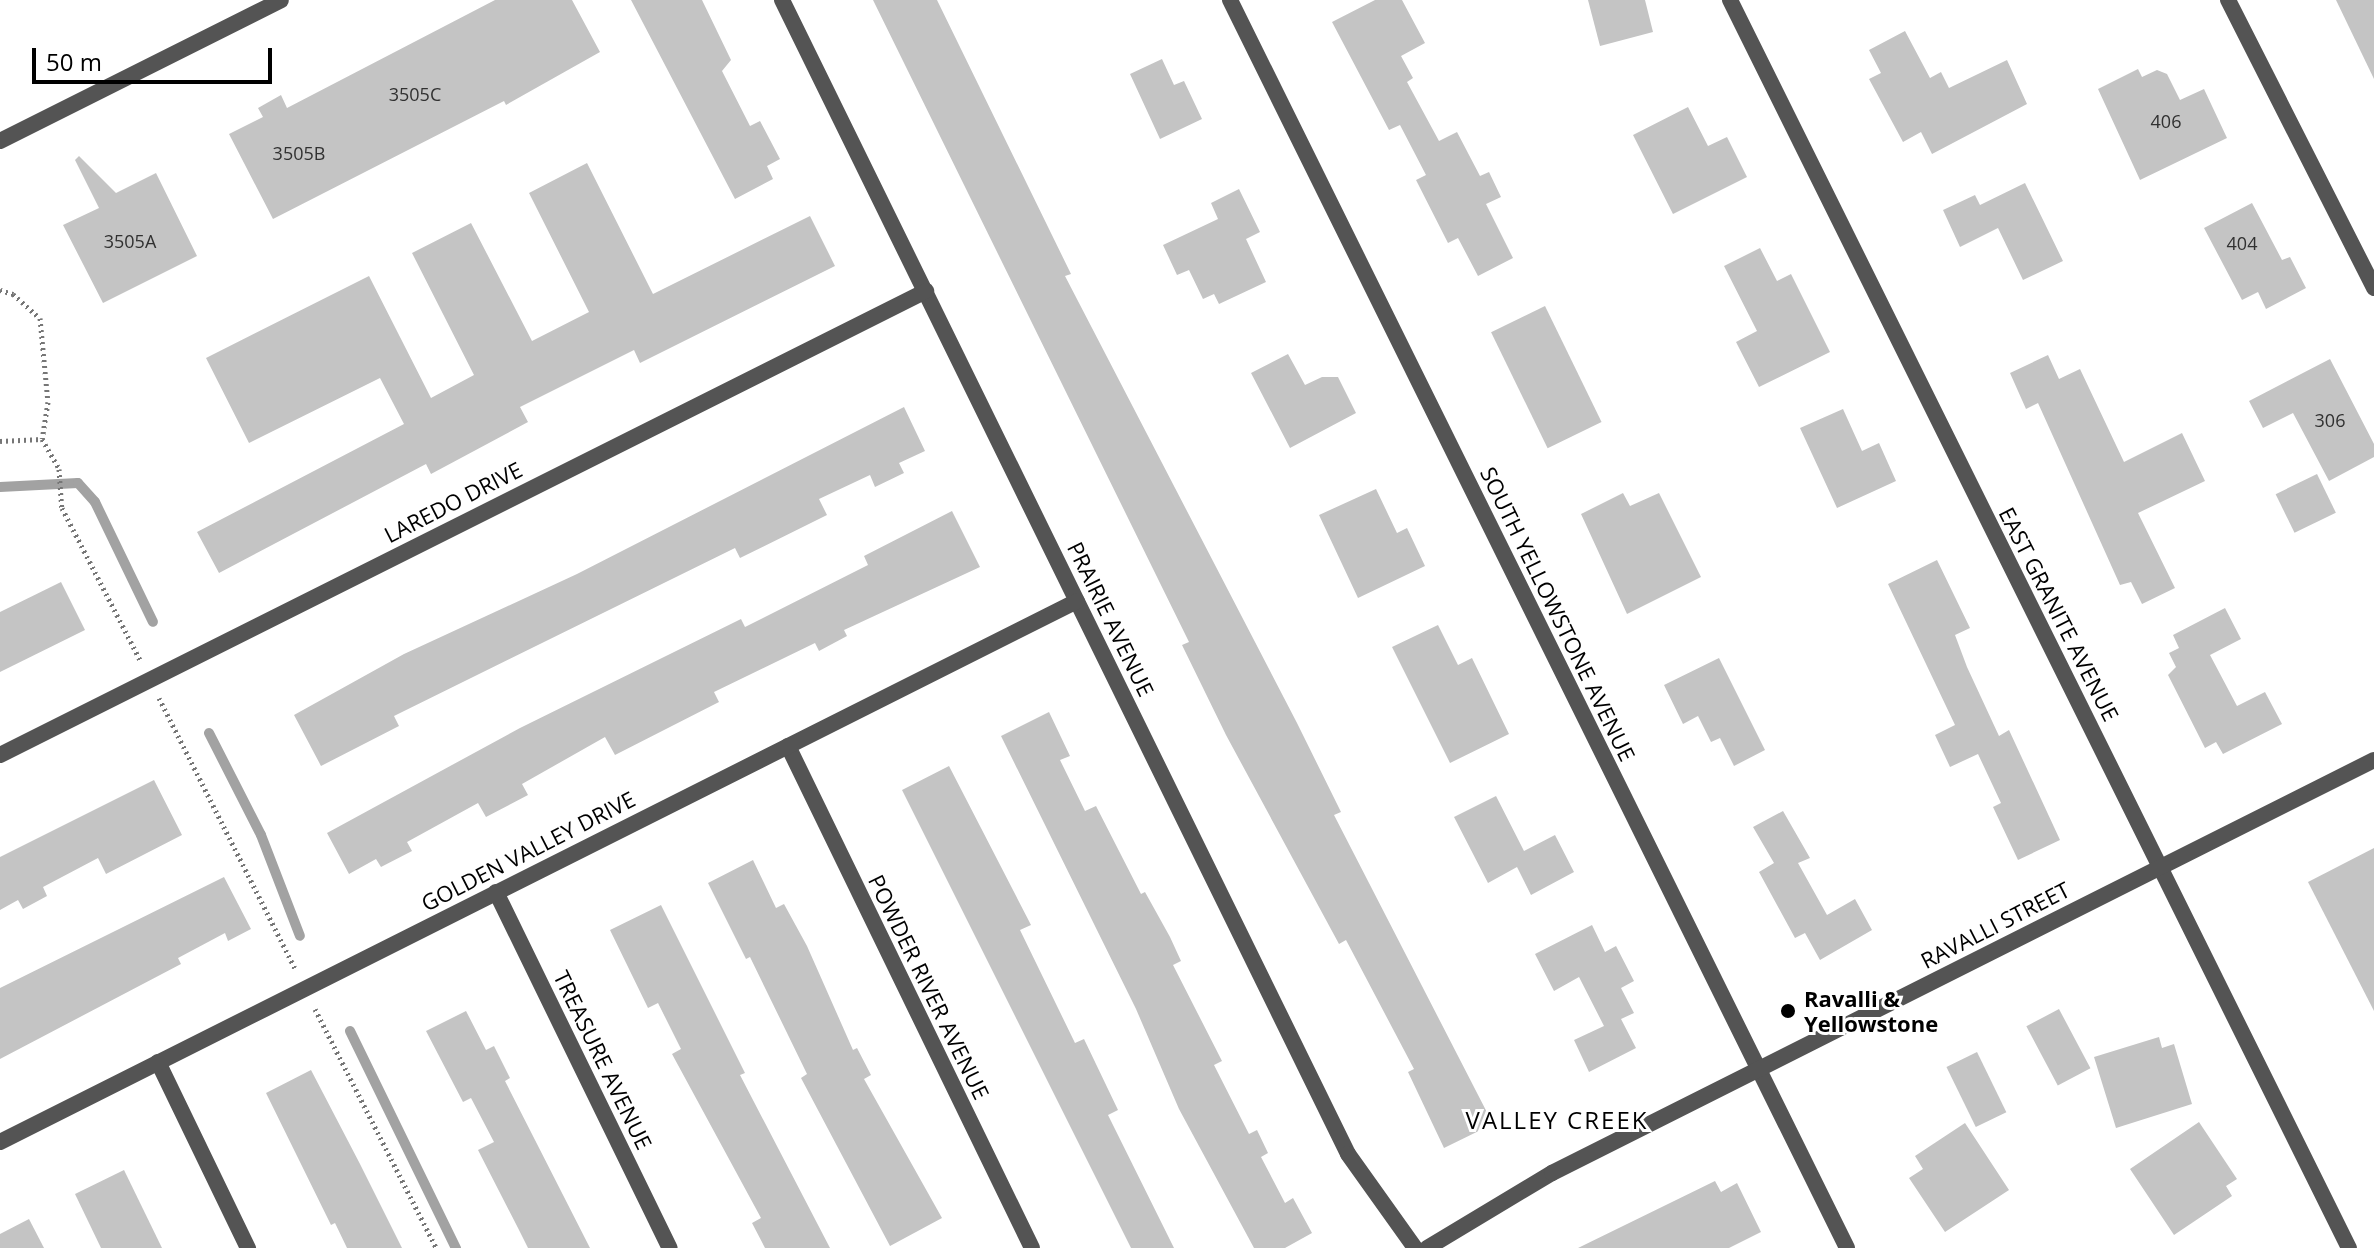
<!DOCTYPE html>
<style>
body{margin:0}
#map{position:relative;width:2374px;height:1248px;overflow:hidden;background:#fff;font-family:"Open Sans",sans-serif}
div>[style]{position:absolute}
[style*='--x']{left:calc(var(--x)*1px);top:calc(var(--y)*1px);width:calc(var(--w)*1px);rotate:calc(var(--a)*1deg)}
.stream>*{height:10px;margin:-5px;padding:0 5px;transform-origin:5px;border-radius:5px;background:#a2a2a2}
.building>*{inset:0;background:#c4c4c4;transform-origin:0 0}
.path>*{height:5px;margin-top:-2.5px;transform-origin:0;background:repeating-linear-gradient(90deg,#767676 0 2px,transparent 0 6px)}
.minor>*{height:16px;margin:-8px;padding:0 8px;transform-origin:8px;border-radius:8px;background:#545454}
.dots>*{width:22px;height:22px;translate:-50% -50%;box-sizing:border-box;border:4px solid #fff;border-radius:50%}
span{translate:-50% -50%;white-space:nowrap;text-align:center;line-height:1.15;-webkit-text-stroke:6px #fff;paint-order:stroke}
.number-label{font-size:18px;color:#313131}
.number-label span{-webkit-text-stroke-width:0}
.street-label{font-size:22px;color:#000}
.poi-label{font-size:22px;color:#000;font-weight:700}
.left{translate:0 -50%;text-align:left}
.neighbourhood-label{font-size:24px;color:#000;letter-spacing:2px}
.scale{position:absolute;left:32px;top:48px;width:240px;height:36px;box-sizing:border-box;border:4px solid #000;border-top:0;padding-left:10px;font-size:24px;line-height:28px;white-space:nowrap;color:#000;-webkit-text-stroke:6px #fff;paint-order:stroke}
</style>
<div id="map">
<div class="stream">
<div style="--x:0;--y:487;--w:78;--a:-2.9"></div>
<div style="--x:78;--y:483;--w:25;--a:48"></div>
<div style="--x:95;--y:502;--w:133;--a:64.2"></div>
<div style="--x:209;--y:733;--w:114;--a:63"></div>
<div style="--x:261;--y:835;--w:108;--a:68.9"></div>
<div style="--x:350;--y:1031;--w:242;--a:64"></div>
</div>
<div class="building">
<div style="clip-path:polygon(495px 0,572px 0,600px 52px,506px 105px,504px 101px,273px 219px,229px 134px,263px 117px,258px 108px,281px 95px,287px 108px)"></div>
<div style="clip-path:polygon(631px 0,702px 0,731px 60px,722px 71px,750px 126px,760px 121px,780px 159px,767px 166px,773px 179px,735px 199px)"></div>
<div style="clip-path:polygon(873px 0,937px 0,1071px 274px,1065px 276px,1297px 723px,1341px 812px,1334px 815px,1493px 1124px,1444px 1148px,1408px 1072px,1414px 1069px,1346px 940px,1339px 944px,1226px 735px,1182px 645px,1189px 642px)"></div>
<div style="clip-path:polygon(1375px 0,1402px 0,1425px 43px,1401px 56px,1413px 78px,1407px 82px,1439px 141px,1457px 132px,1480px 176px,1489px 172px,1501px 197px,1486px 204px,1513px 258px,1478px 276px,1458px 238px,1448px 243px,1416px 180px,1426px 175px,1400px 125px,1389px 130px,1332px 22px)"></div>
<div style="clip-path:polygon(1588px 0,1645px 0,1653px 32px,1600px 46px)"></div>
<div style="clip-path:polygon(2336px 0,2374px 0,2374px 79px)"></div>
<div style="clip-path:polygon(1905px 31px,1930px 78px,1941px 72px,1949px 88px,2007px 60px,2027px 104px,1932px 154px,1921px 132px,1903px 142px,1869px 79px,1881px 73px,1869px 50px)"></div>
<div style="clip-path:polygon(1162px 59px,1174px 85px,1184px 81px,1202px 119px,1160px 139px,1130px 74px)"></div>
<div style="clip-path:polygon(2138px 69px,2142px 77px,2157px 70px,2167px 74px,2180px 100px,2204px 89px,2227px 138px,2140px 180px,2098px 89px)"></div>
<div style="clip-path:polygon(1688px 107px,1708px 146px,1727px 137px,1747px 177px,1673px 214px,1633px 135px)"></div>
<div style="clip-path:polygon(79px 156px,116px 193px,156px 173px,197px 256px,103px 303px,63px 225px,99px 208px,75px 160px)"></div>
<div style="clip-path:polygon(587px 163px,653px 294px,810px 216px,835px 266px,640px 363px,634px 350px,520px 407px,528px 422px,431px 474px,426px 464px,219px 573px,197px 532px,404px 424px,380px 378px,249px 443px,206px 358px,369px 276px,431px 398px,474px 375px,412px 253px,471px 223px,532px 341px,589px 312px,529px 193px)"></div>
<div style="clip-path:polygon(2025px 183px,2063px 261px,2023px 280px,1998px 228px,1960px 247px,1943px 210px,1975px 195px,1980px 205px)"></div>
<div style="clip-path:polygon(1239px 189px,1260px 232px,1246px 239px,1266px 282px,1219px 304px,1214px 294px,1203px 299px,1189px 270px,1177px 275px,1163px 245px,1218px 219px,1211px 203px)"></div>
<div style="clip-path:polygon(2252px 203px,2282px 260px,2290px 257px,2306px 288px,2266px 309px,2258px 292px,2242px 300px,2204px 228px)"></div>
<div style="clip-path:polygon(1760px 248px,1777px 281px,1791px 274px,1830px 352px,1759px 387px,1736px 342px,1757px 331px,1724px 266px)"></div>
<div style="left:1545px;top:306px;width:129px;height:60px;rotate:64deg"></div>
<div style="clip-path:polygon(1288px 354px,1305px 385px,1322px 377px,1338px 377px,1356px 413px,1290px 448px,1251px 373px)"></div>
<div style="clip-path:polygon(2048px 355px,2059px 379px,2080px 369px,2124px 462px,2182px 433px,2205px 481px,2138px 513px,2175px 588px,2142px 604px,2131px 582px,2120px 585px,2038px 403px,2026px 409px,2010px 373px)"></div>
<div style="clip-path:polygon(2330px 359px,2374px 444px,2374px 457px,2329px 481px,2293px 413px,2263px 428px,2249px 401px)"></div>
<div style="clip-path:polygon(904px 407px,925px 451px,899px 463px,904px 473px,875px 487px,870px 475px,819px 499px,827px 515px,740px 558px,735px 548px,394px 716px,399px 726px,321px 766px,294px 715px,404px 654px,577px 574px)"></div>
<div style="clip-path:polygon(1843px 409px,1862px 451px,1879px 443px,1896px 481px,1837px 508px,1800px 428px)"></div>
<div style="left:2317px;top:474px;width:43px;height:46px;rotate:64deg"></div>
<div style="clip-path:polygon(1376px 489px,1397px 533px,1407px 528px,1425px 566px,1358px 598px,1319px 515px)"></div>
<div style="clip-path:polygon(1623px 493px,1630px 506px,1659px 493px,1701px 577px,1627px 614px,1581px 514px)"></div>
<div style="clip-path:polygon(952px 511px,980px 567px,844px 630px,847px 636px,819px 651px,815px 643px,714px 692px,719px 702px,615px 755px,605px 737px,522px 784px,528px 795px,486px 817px,478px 803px,407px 842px,412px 851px,381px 867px,376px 859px,349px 874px,327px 833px,520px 728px,741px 619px,745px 627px,868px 565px,864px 556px)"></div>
<div style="clip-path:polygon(1937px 560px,1970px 628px,1955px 635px,1967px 667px,1999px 736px,2009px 730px,2060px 840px,2018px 860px,1993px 807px,2001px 803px,1978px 754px,1950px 767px,1935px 735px,1955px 725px,1888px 584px)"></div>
<div style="clip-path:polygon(61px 582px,85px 630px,0 672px,0 612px)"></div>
<div style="clip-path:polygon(2225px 608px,2241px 639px,2210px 655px,2237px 706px,2265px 692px,2282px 724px,2223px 754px,2216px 742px,2205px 748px,2168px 675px,2176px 667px,2169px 653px,2179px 648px,2173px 635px)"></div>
<div style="clip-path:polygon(1438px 625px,1458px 665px,1472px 658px,1509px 734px,1450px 763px,1392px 647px)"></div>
<div style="clip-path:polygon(1719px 658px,1765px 750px,1734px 766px,1720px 738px,1711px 742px,1698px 716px,1683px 724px,1664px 685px)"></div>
<div style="clip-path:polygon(1049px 712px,1070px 756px,1060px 760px,1085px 811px,1096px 806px,1141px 894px,1145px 892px,1170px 937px,1181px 961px,1173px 965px,1222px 1061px,1214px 1065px,1249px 1134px,1257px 1130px,1268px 1153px,1261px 1157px,1285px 1203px,1293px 1198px,1312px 1233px,1285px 1248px,1254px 1248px,1179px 1109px,1136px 1009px,1001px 736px)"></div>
<div style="clip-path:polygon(949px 766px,1031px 925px,1020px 930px,1075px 1043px,1084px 1039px,1118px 1110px,1108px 1115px,1174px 1248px,1131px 1248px,902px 790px)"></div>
<div style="clip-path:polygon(154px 780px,182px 835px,106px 874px,98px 858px,43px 887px,47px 896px,23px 909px,18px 900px,0 910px,0 857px)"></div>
<div style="clip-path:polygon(1496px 796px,1524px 851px,1555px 835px,1574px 872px,1531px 895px,1517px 867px,1488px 883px,1454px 817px)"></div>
<div style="clip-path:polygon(1783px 811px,1810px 858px,1798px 863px,1827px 915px,1855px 899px,1872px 930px,1820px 960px,1805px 933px,1795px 938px,1759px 872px,1774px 863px,1753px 827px)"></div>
<div style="clip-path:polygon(2374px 848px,2374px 1011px,2308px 882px)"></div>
<div style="clip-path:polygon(753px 860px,776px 908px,784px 904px,807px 946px,853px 1050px,857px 1048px,871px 1075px,864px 1079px,942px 1218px,890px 1246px,801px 1078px,807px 1074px,750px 957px,746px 959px,708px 883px)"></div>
<div style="clip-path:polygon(224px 877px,251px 929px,228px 941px,225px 933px,178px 958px,181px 964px,0 1059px,0 988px)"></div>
<div style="clip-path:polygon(661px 905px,745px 1073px,740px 1075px,830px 1248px,765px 1248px,752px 1223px,761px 1218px,672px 1054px,681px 1049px,658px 1003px,648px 1008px,610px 930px)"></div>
<div style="clip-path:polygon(1592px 925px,1605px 952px,1616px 946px,1634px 981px,1621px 988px,1634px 1013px,1621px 1019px,1636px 1048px,1589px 1072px,1574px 1040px,1604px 1026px,1579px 977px,1554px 991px,1535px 954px)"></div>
<div style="left:2059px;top:1009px;width:67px;height:37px;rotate:62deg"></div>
<div style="clip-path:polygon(466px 1011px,486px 1050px,494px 1046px,510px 1078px,505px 1081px,590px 1248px,528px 1248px,518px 1228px,478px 1150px,494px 1142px,471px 1098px,463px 1102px,426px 1031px)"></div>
<div style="clip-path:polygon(2159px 1037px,2162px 1048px,2174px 1044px,2192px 1104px,2116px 1128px,2094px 1057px)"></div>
<div style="left:1977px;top:1052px;width:67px;height:34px;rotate:64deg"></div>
<div style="clip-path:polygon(311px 1070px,360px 1164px,402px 1248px,347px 1248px,335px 1223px,331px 1225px,266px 1093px)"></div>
<div style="clip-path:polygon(2199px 1122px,2237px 1179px,2226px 1186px,2232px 1196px,2174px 1235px,2130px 1169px)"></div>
<div style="clip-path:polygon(1965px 1123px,2009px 1190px,1945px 1232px,1909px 1178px,1923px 1169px,1915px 1156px)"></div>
<div style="clip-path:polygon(124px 1170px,162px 1248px,101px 1248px,75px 1194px)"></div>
<div style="clip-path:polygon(1715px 1181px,1721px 1192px,1737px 1183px,1761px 1232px,1729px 1248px,1578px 1248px)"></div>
<div style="clip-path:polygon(29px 1219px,44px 1248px,0 1248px,0 1234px)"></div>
</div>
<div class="path">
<div style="--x:0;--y:290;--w:14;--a:17"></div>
<div style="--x:13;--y:294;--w:36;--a:42"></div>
<div style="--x:40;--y:318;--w:84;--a:84.6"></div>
<div style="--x:48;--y:402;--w:37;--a:99"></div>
<div style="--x:0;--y:441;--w:42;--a:-2.7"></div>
<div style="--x:42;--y:439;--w:34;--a:60"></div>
<div style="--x:59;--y:469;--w:39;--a:86"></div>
<div style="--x:62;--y:508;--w:171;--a:62.8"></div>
<div style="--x:159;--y:698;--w:302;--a:63.3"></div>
<div style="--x:315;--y:1009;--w:268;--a:63.1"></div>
</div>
<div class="minor">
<div style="--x:782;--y:0;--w:1285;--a:63.87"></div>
<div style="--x:1348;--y:1154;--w:115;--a:54.5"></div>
<div style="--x:1230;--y:0;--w:1392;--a:63.69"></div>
<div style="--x:1730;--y:0;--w:1393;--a:63.62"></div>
<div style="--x:2228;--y:0;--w:323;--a:63.1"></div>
<div style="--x:0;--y:141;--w:314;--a:-26.6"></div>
<div style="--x:788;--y:746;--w:558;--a:64.08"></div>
<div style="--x:0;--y:755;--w:1036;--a:-26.61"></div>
<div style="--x:496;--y:892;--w:396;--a:64"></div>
<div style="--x:158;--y:1062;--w:207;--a:64.2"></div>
<div style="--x:0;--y:1142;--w:1205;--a:-26.67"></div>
<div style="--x:1427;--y:1248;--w:146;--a:-31"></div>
<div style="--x:1552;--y:1173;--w:920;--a:-26.68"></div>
</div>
<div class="dots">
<div style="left:1788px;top:1011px;background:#000"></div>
</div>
<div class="number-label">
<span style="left:415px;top:94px">3505C</span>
<span style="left:2166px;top:121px">406</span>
<span style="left:299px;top:153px">3505B</span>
<span style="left:130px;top:241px">3505A</span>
<span style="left:2242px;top:243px">404</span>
<span style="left:2330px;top:420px">306</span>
</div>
<div class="street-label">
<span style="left:453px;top:502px;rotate:-27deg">LAREDO DRIVE</span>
<span style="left:1558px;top:614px;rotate:64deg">SOUTH YELLOWSTONE AVENUE</span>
<span style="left:2059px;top:614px;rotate:63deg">EAST GRANITE AVENUE</span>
<span style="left:1111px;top:619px;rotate:64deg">PRAIRIE AVENUE</span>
<span style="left:528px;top:851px;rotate:-27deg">GOLDEN VALLEY DRIVE</span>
<span style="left:1995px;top:925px;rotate:-27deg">RAVALLI STREET</span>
<span style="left:929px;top:987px;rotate:64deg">POWDER RIVER AVENUE</span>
<span style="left:603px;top:1060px;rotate:64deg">TREASURE AVENUE</span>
</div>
<div class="poi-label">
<span class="left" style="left:1804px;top:1011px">Ravalli &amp;<br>Yellowstone</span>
</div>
<div class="neighbourhood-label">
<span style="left:1557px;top:1120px">VALLEY CREEK</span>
</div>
<div class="scale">50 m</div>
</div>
